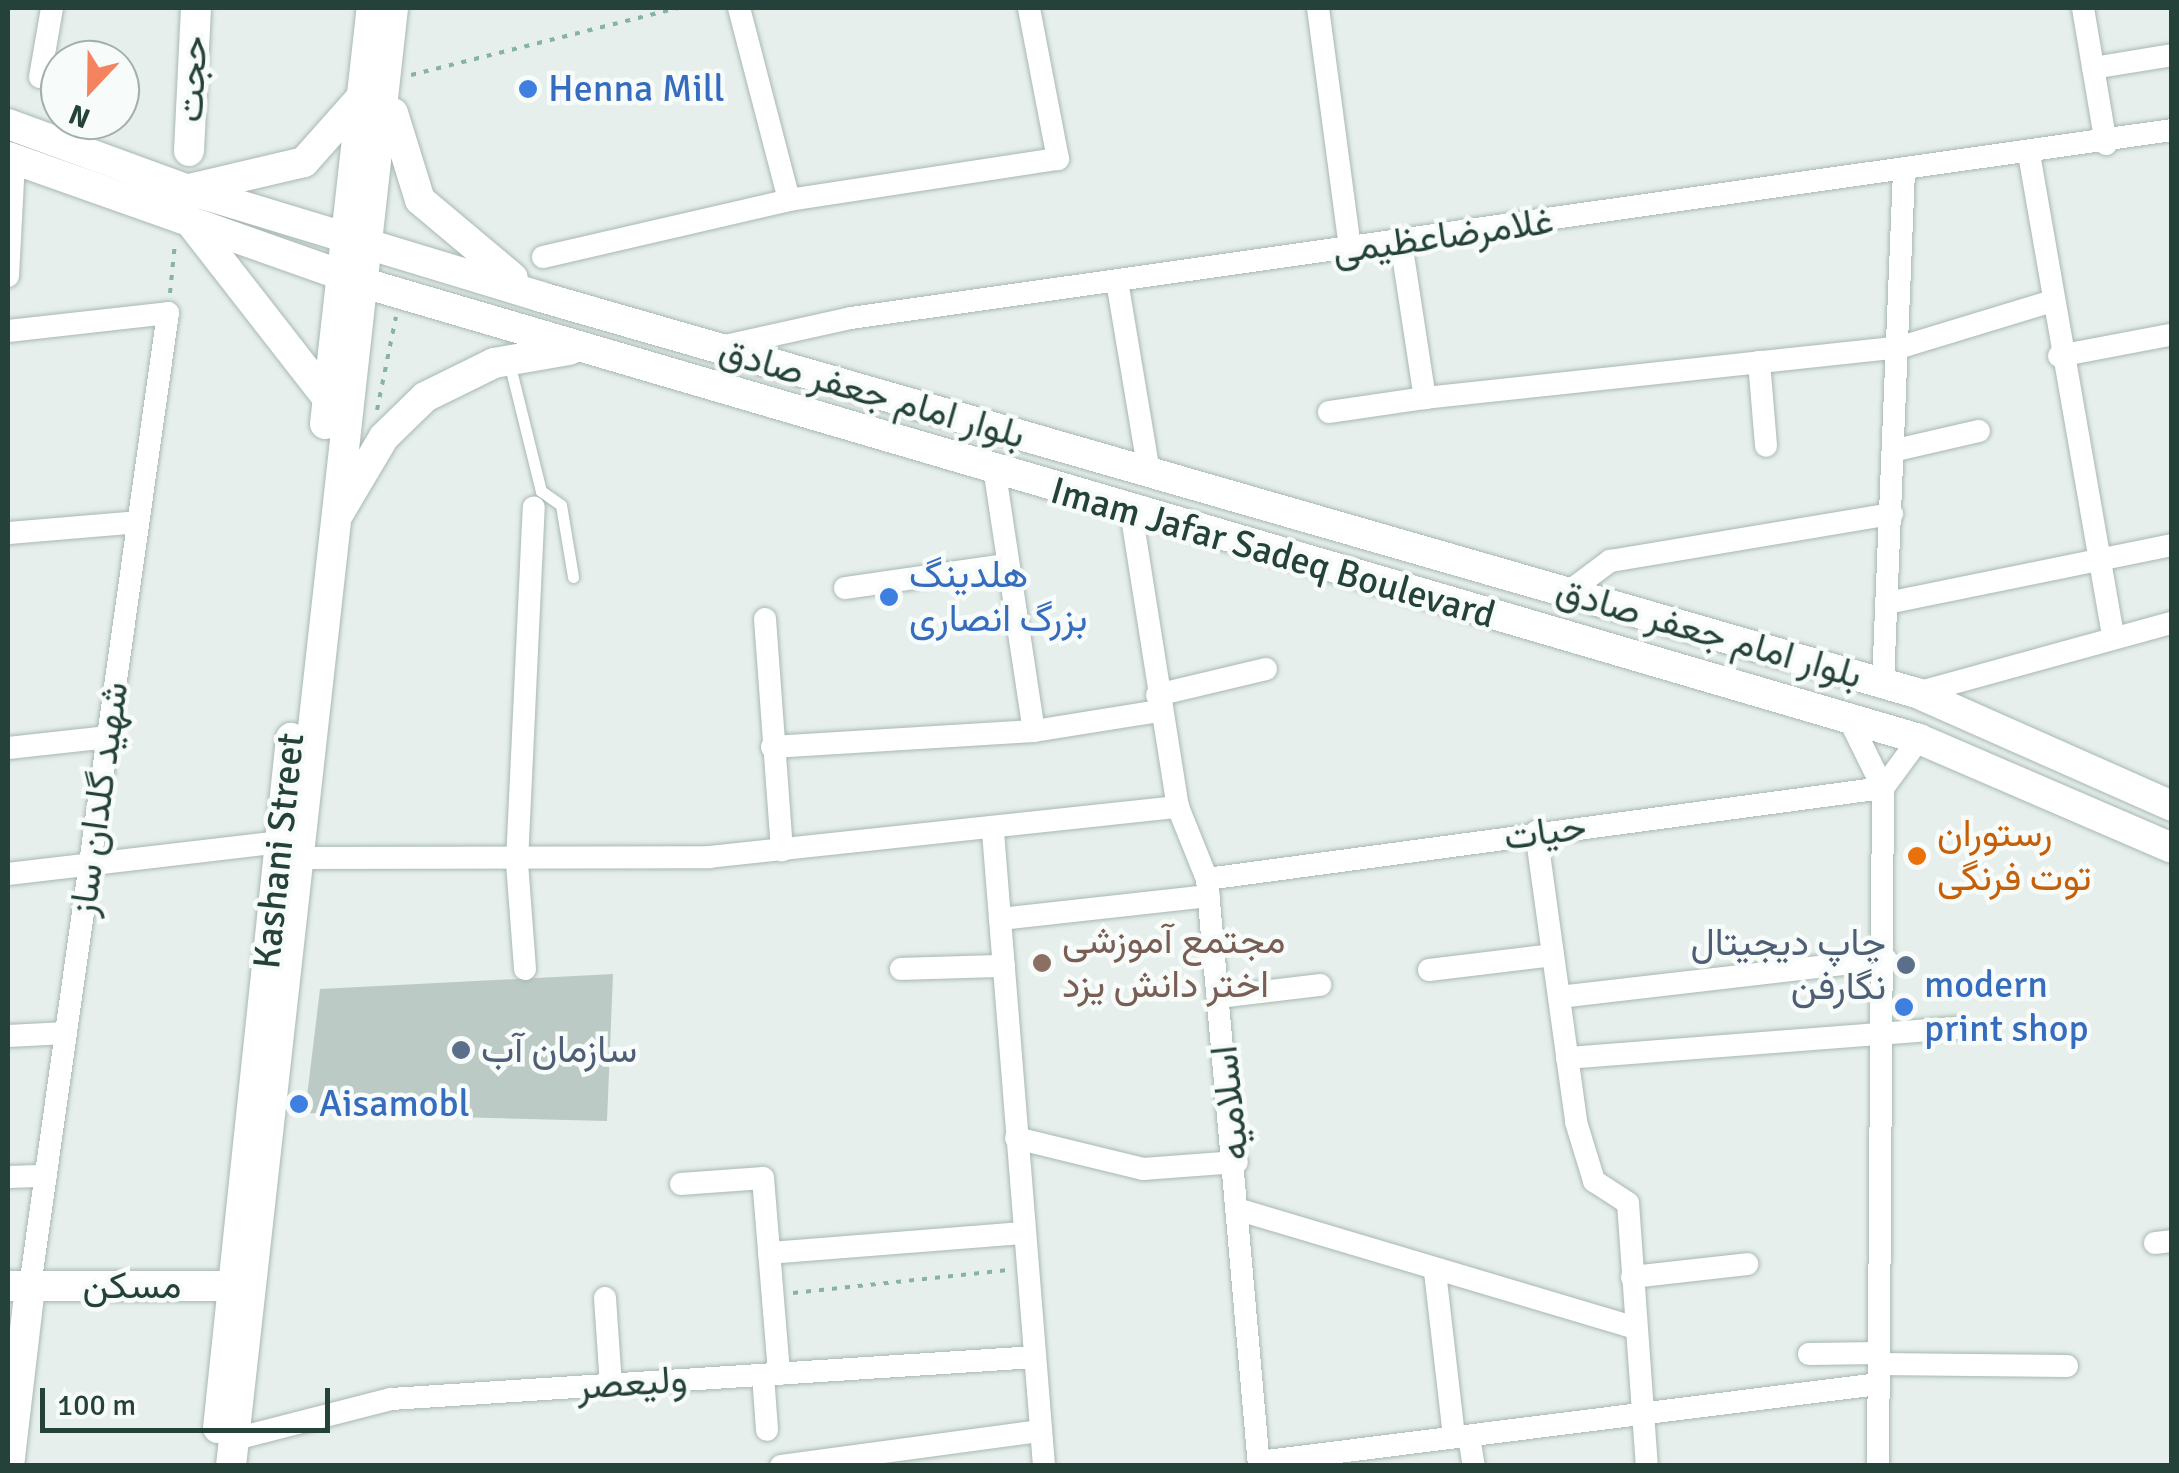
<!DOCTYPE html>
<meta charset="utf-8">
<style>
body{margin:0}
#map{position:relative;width:2179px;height:1473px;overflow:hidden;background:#e6efeb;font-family:Signika,Vazirmatn,sans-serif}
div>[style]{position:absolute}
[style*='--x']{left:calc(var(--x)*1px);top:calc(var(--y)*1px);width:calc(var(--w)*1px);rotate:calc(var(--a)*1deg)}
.building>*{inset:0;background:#bbcac4}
.path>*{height:4px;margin-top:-2px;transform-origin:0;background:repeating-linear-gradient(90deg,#86b3a5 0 5px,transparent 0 13px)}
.roads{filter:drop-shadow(0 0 2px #a8b8b2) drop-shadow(0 0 2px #a8b8b2)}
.lane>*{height:11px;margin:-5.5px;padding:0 5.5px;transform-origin:5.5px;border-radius:5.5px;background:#fff}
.street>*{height:22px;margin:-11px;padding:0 11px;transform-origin:11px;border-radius:11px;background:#fff}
.secondary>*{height:30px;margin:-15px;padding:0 15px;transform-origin:15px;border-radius:15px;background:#fff}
.dots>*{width:28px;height:28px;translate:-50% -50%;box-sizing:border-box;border:5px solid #f7fbf9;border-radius:50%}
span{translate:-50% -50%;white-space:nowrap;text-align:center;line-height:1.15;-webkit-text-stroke:9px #f7fbf9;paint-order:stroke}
.street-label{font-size:38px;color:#24423a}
.shop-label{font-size:38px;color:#366cbe}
.left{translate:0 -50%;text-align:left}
.food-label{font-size:38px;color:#c56008}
.education-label{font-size:38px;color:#785e54}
.service-label{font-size:38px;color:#4e5e75}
.right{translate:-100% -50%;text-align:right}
.frame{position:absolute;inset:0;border:10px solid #24423a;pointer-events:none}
.north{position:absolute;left:40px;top:40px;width:100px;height:100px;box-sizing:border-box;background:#f7fbf9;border:2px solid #a3b1ad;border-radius:50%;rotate:202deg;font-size:28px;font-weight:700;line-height:40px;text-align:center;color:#24423a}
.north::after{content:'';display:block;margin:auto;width:35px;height:45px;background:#f4845f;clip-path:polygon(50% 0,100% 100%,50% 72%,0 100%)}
.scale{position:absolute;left:40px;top:1388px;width:290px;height:45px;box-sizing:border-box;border:5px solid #24423a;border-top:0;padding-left:12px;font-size:30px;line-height:35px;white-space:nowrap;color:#24423a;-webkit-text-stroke:8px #f7fbf9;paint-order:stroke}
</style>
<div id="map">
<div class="building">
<div style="clip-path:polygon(613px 974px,607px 1121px,305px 1113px,320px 989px)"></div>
</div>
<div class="path">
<div style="--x:411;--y:75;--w:275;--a:-14.1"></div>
<div style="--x:170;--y:293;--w:50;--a:-84.3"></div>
<div style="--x:377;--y:410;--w:95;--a:-78.5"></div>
<div style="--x:793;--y:1293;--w:216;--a:-6.1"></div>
</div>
<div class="roads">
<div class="lane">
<div style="--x:509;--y:362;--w:133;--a:76.1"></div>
<div style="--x:541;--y:491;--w:24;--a:35"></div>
<div style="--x:561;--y:505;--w:73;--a:80.5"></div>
</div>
<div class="street">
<div style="--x:739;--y:8;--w:198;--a:75.4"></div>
<div style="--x:1318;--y:8;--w:243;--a:82.4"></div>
<div style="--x:2083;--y:8;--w:138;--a:80.4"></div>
<div style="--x:2093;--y:68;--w:80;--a:-9.3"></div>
<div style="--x:40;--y:77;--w:70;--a:-80.1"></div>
<div style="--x:2029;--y:154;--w:489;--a:80.1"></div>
<div style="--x:1401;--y:242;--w:158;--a:81.3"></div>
<div style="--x:1425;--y:398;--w:479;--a:-6.1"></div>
<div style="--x:1901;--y:347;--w:155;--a:-16.9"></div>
<div style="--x:543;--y:257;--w:253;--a:-13"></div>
<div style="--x:789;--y:200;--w:272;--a:-8.7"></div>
<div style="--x:1058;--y:159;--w:154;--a:-100.9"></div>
<div style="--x:8;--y:276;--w:116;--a:-87"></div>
<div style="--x:1117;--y:281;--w:194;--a:80.5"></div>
<div style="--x:8;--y:331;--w:161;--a:-6.4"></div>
<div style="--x:168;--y:313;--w:983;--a:98.07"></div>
<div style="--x:720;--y:347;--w:134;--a:-12.5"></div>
<div style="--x:851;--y:318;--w:1334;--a:-8.1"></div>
<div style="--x:2059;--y:356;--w:112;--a:-10.8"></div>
<div style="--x:1759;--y:362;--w:84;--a:85.2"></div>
<div style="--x:1329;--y:412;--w:97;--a:-8.3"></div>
<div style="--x:1896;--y:450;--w:85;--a:-12.9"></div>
<div style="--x:995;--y:474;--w:260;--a:81.4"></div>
<div style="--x:1131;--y:511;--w:300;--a:81"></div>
<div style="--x:1178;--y:807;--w:78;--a:68.1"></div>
<div style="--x:1207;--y:879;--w:589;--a:84.94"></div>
<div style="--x:8;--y:533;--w:130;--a:-4.8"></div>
<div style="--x:845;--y:588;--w:162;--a:-8.2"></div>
<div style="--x:1567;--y:593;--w:54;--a:-36.7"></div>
<div style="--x:1610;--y:561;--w:286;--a:-9.5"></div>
<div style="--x:1887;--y:603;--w:291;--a:-11.5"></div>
<div style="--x:765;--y:619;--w:232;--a:85.8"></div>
<div style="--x:1883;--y:683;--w:511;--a:-87.65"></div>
<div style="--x:1917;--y:693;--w:264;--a:-15.4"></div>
<div style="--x:1157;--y:695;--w:112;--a:-13.4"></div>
<div style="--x:1849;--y:719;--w:77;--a:63.8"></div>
<div style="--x:1883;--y:788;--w:678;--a:90.42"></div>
<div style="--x:772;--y:747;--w:262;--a:-3.5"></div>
<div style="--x:1034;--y:731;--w:127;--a:-9.1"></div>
<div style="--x:8;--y:748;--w:101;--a:-6.3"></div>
<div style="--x:1883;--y:788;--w:61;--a:-53.7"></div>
<div style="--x:993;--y:832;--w:636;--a:85.4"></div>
<div style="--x:1536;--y:832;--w:293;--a:82.1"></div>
<div style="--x:1576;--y:1122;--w:62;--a:73"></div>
<div style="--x:1594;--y:1181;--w:40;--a:32.9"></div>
<div style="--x:1628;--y:1203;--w:264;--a:85.9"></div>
<div style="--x:300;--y:858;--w:409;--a:-0.1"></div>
<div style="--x:709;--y:857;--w:472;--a:-6.1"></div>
<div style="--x:8;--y:874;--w:274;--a:-6.7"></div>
<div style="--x:1207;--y:879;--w:682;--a:-7.67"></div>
<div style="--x:1000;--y:919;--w:210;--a:-6.3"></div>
<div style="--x:525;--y:969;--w:107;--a:-94.3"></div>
<div style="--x:517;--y:862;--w:355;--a:-87.3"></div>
<div style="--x:901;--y:969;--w:103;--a:-1.7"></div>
<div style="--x:1429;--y:970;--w:125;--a:-6.9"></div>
<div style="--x:1219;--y:997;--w:102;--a:-6.8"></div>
<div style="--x:1559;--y:997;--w:329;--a:-6.6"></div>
<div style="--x:8;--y:1036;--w:58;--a:-3"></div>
<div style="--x:1567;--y:1058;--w:392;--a:-4.4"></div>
<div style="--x:1016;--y:1138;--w:131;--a:13.7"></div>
<div style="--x:1143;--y:1169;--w:94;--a:-4.3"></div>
<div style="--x:8;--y:1177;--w:38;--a:-2"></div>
<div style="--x:681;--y:1184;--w:82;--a:-4.2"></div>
<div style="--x:763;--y:1178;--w:197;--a:85.3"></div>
<div style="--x:1240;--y:1210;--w:412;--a:16.6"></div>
<div style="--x:2155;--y:1243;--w:17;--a:-7"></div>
<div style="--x:769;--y:1253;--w:256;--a:-4.5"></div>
<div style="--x:1435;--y:1272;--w:166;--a:83.4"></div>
<div style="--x:1632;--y:1277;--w:116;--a:-6.4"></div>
<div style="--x:605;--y:1298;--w:87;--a:86.1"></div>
<div style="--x:1809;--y:1354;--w:70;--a:-0.8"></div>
<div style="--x:1879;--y:1364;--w:188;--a:0.6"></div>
<div style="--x:763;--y:1375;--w:55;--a:85.8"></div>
<div style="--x:1469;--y:1436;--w:30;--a:81"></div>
<div style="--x:235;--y:1439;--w:161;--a:-14.4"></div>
<div style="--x:391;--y:1399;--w:645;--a:-3.73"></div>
<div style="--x:1259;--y:1462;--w:624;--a:-7.18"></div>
<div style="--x:781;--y:1466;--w:262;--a:-7.7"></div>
</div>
<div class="secondary">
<div style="--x:393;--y:113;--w:91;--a:72.8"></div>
<div style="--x:420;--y:200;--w:121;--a:40"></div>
<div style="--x:8;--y:124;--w:189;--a:20.1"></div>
<div style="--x:186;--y:189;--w:371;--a:16.9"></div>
<div style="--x:541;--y:297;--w:1432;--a:16.06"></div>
<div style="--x:1917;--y:693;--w:279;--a:23.9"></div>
<div style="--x:189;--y:151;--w:143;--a:-87.2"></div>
<div style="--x:8;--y:157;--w:378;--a:19.5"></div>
<div style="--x:364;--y:283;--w:1620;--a:16.34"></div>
<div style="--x:1919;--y:739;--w:275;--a:23.3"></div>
<div style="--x:189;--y:189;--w:118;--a:-13.2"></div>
<div style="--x:304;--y:162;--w:84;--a:-48.4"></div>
<div style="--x:188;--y:219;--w:228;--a:52.1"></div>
<div style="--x:325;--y:424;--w:419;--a:-83.6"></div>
<div style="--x:339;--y:513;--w:88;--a:-59.4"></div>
<div style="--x:384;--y:437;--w:57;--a:-44.3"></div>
<div style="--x:425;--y:397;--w:77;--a:-26.2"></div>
<div style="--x:494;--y:363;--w:76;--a:-9.8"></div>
<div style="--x:8;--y:1286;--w:241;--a:0"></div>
<div style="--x:218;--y:1428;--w:694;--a:-83.96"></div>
<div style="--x:9;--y:1466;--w:181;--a:-83.3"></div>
<div style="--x:231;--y:1466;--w:1467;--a:-83.66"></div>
</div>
</div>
<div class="dots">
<div style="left:528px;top:89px;background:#3f7fe0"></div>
<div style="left:889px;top:597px;background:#3f7fe0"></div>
<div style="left:1917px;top:856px;background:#e8710a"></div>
<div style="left:1042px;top:963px;background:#8d6e63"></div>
<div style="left:1906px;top:965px;background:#5c6f8a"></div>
<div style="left:1904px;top:1007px;background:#3f7fe0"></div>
<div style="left:461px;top:1050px;background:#5c6f8a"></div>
<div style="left:299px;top:1104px;background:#3f7fe0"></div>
</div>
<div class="street-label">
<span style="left:192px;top:79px;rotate:-87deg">حجت</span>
<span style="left:1443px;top:236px;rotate:-8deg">غلامرضاعظیمی</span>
<span style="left:872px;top:393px;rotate:16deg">بلوار امام جعفر صادق</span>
<span style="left:1273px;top:553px;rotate:16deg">Imam Jafar Sadeq Boulevard</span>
<span style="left:1709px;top:633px;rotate:16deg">بلوار امام جعفر صادق</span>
<span style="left:99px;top:799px;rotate:-82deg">شهید گلدان ساز</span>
<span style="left:1545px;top:832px;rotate:-8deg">حیات</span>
<span style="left:279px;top:851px;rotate:-84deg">Kashani Street</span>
<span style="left:1230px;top:1103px;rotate:-96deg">اسلامیه</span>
<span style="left:132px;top:1286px">مسکن</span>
<span style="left:632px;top:1383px;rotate:-4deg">ولیعصر</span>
</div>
<div class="shop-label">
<span class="left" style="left:548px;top:89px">Henna Mill</span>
<span class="left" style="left:909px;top:597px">هلدینگ<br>بزرگ انصاری</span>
<span class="left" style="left:1924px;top:1007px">modern<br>print shop</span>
<span class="left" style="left:319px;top:1104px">Aisamobl</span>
</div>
<div class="food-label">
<span class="left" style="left:1937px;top:856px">رستوران<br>توت فرنگی</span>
</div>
<div class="education-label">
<span class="left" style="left:1062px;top:963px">مجتمع آموزشی<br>اختر دانش یزد</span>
</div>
<div class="service-label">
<span class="right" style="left:1886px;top:965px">چاپ دیجیتال<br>نگارفن</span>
<span class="left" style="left:481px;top:1050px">سازمان آب</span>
</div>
<div class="frame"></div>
<div class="north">N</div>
<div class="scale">100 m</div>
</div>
